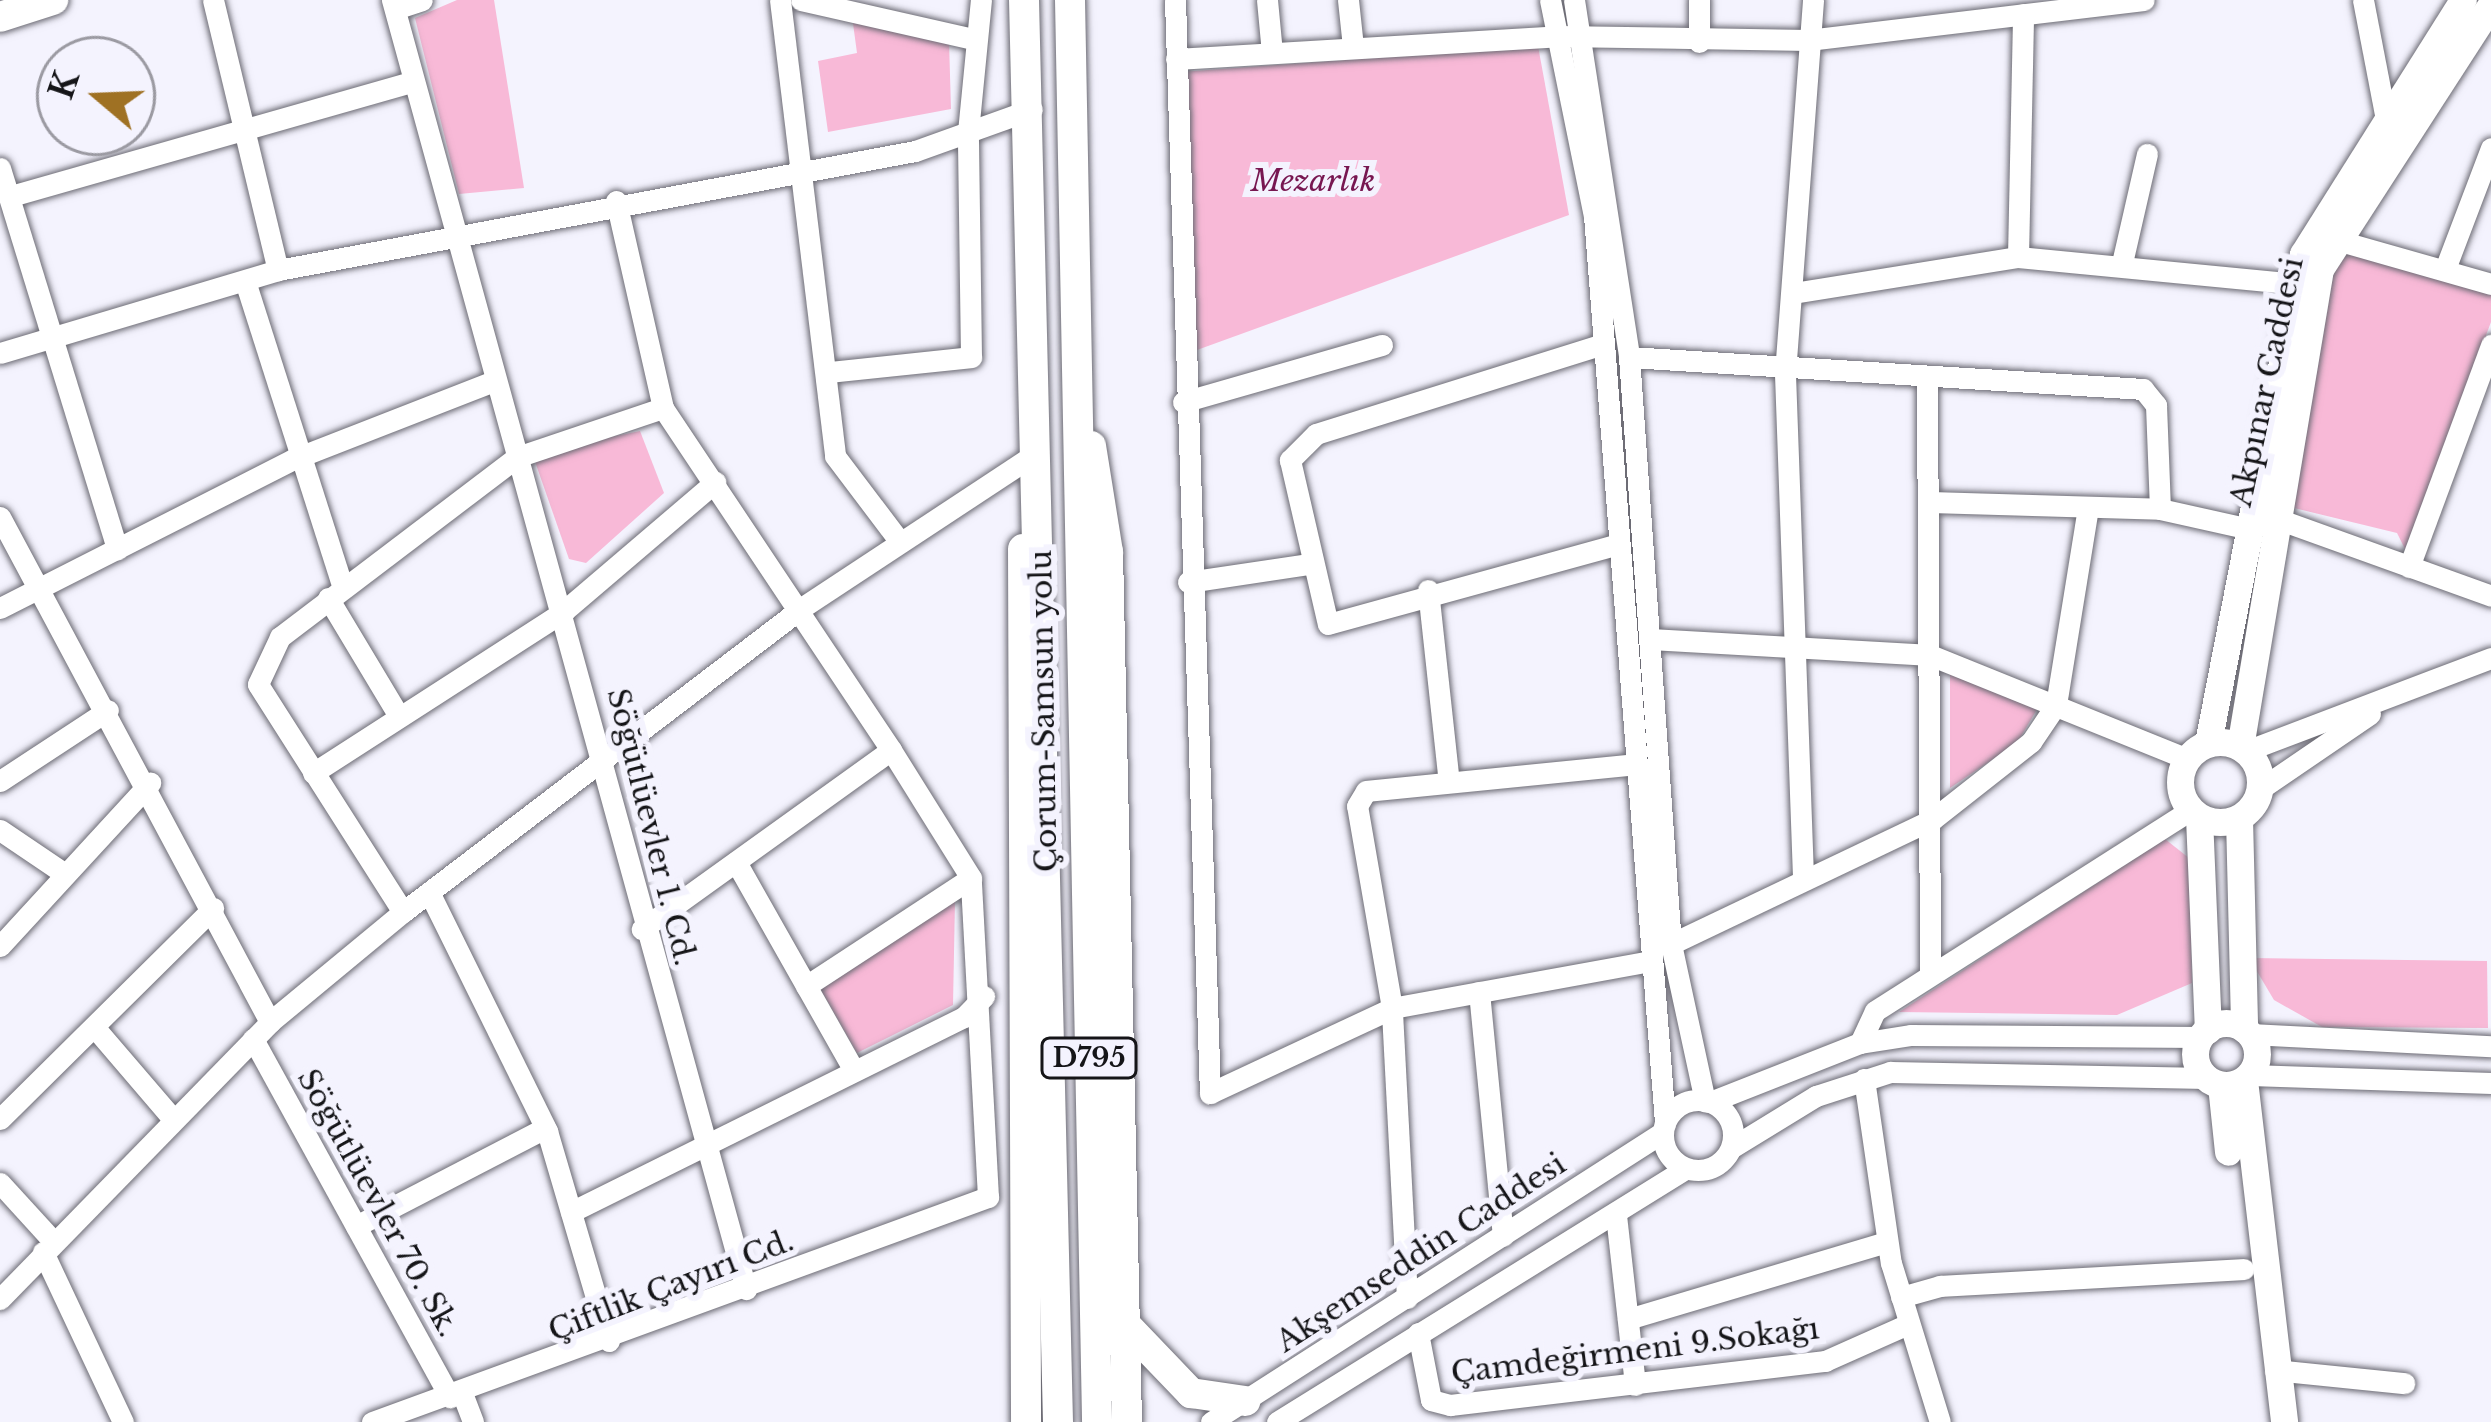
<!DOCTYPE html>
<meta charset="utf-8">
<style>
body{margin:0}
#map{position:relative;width:2491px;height:1422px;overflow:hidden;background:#f4f3fe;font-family:"Libre Baskerville",serif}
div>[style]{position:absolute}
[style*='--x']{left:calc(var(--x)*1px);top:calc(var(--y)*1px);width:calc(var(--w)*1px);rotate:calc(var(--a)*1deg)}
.green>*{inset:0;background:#f8b9d7}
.roads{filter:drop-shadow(0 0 3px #6c6b74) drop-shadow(0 0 3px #6c6b74)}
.minor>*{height:21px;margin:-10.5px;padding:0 10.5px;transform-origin:10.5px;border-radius:10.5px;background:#fff}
.minor>.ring{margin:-10.5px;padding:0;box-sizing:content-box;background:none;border:21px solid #fff;border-radius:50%}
.major>*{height:27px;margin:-13.5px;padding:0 13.5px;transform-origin:13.5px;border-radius:13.5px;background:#fff}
.major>.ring{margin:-13.5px;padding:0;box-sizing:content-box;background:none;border:27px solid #fff;border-radius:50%}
.highway>*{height:30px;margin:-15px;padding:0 15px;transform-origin:15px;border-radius:15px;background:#fff}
span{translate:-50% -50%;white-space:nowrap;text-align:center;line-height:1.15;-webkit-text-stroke:12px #f4f3fe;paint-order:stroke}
.shield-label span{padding:3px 9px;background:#f4f3fe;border:3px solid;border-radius:9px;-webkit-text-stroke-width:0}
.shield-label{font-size:27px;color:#151518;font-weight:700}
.park-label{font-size:30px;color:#771751;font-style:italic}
.street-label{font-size:30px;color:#151518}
.north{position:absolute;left:36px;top:36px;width:120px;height:120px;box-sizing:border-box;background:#f4f3fe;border:3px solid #9b9aa2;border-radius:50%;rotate:289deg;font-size:33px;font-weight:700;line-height:48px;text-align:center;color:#151518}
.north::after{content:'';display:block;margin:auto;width:42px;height:54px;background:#9f7123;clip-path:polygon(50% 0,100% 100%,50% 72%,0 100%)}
</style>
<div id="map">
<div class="green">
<div style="clip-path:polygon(457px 0,494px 0,524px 188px,459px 194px,415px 18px)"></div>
<div style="clip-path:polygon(852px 16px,949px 41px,951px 109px,828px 132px,818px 61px,857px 53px)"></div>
<div style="clip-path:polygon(1538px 46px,1569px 215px,1197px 350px,1181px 72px)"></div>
<div style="clip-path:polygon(2338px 247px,2491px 293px,2491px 322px,2405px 549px,2397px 533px,2294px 508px)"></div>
<div style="clip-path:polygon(640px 431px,664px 493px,586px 563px,569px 559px,532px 453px)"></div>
<div style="clip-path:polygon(1950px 673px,2039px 706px,2017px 743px,1950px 788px)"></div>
<div style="clip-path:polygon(2165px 839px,2189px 858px,2192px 983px,2117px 1015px,1899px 1012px)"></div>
<div style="clip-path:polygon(955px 900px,953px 1005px,857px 1053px,820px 988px)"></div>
<div style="clip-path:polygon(2249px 958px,2487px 961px,2488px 1028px,2322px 1027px,2274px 1000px)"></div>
</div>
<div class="roads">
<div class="minor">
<div style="--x:213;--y:0;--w:278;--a:76.5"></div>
<div style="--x:392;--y:0;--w:1337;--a:74.64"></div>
<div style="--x:780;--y:0;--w:459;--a:83.1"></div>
<div style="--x:835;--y:456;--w:108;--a:52.9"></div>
<div style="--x:801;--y:0;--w:175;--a:12.8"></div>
<div style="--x:1175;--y:0;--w:1094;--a:88.17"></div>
<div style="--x:1210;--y:1093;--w:201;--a:-25"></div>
<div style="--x:1392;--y:1008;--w:262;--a:-10.3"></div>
<div style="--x:1267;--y:0;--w:53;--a:84.6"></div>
<div style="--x:1348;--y:0;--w:47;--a:83.9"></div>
<div style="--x:1550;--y:0;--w:220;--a:78.5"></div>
<div style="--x:1594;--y:216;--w:910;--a:85.52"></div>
<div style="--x:1574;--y:0;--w:361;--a:81.2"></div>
<div style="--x:1629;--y:357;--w:589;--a:85.91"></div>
<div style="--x:1671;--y:944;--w:161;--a:77.8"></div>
<div style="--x:1699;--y:0;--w:42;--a:90"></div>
<div style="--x:2363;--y:0;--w:116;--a:79.1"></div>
<div style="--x:395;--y:9;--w:28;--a:-18"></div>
<div style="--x:1176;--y:59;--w:383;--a:-3.4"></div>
<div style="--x:1558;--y:36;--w:250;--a:0.9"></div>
<div style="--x:1808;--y:40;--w:338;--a:-6.8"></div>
<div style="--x:0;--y:168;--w:399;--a:72.9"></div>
<div style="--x:11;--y:196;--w:416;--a:-15.9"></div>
<div style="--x:616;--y:201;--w:212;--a:77.2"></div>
<div style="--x:663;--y:408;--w:411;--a:56.3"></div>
<div style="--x:891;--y:750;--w:307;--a:144.3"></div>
<div style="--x:2333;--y:239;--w:164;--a:15.9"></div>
<div style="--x:2018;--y:257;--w:243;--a:-88.8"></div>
<div style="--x:2122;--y:263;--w:112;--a:-77.1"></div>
<div style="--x:2445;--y:269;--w:129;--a:-69.2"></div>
<div style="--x:245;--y:281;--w:319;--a:72.3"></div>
<div style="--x:1793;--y:293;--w:228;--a:-9.1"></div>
<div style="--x:2018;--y:257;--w:279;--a:5.5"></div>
<div style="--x:1603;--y:344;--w:301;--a:162.6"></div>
<div style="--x:1316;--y:434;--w:37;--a:135"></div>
<div style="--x:1290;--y:460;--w:168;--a:77"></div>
<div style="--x:1328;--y:624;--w:301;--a:-15.4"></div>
<div style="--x:0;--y:353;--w:290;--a:-16.6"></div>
<div style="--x:278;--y:270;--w:648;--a:-10.58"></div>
<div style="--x:915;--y:151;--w:124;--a:-19.7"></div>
<div style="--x:1629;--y:357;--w:515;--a:3.56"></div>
<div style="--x:2143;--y:389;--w:21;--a:51"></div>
<div style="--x:2156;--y:405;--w:104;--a:87.8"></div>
<div style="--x:829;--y:372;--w:143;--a:-6"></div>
<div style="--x:971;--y:357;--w:225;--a:-90.8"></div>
<div style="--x:968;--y:132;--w:133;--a:-84.4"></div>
<div style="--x:1927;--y:377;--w:597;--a:89.71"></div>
<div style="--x:1183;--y:402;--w:207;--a:-16"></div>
<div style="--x:1930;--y:502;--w:230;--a:1.7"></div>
<div style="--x:2160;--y:509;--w:92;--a:12.5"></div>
<div style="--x:0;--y:517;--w:573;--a:61.87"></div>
<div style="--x:2272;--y:517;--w:233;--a:19.8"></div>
<div style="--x:2409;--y:567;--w:237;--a:-69.7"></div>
<div style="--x:1188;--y:582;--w:121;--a:-8.5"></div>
<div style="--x:1428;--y:590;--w:193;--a:83.8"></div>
<div style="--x:328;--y:598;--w:138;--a:59"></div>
<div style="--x:0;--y:608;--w:330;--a:-26.9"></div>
<div style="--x:294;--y:459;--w:215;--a:-21.3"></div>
<div style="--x:1652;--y:639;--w:278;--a:3.3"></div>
<div style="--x:1930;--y:655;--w:277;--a:22"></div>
<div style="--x:2246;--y:751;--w:262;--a:-20.8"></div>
<div style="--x:313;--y:773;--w:299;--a:-32.8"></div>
<div style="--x:564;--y:611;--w:199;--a:-40.5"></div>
<div style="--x:0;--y:781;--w:129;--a:-33.3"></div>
<div style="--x:2260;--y:789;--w:133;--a:-34.3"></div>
<div style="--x:0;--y:830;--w:71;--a:34.1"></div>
<div style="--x:736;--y:862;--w:236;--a:60.5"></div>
<div style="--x:1803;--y:877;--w:504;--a:-92.05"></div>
<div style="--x:1785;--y:373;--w:374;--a:-85.7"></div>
<div style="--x:429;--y:892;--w:267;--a:63.7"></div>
<div style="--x:547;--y:1131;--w:219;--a:73.6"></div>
<div style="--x:403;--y:912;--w:270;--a:-122.5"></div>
<div style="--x:258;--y:684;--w:52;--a:-64.9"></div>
<div style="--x:280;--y:637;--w:298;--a:-37.2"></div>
<div style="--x:517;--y:457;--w:154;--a:-18.6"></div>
<div style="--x:1671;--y:944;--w:290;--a:-25.5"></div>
<div style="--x:1933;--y:819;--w:125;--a:-38.2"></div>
<div style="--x:2031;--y:742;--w:45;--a:-56"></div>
<div style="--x:2056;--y:705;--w:200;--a:-80.8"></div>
<div style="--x:0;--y:946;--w:222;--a:-47.4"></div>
<div style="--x:806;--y:986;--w:197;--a:-33.2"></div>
<div style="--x:1479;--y:992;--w:245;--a:84.4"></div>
<div style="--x:95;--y:1028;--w:120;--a:49.4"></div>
<div style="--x:2250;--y:1034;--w:241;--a:2.9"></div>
<div style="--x:253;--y:1039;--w:409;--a:61.2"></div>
<div style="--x:1860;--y:1043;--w:35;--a:-65"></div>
<div style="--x:1875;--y:1011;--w:374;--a:-32.5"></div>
<div style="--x:2250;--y:1075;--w:241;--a:1.9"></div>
<div style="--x:1864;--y:1079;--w:186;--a:81.7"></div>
<div style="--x:1891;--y:1263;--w:166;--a:72.9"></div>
<div class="ring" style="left:1663px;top:1100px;width:49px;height:49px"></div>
<div style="--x:1710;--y:1102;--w:161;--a:-21.5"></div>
<div style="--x:1860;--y:1043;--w:52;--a:-8.9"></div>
<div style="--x:1911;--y:1035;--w:290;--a:0.4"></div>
<div style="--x:0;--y:1119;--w:300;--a:-44.7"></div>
<div style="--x:1731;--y:1148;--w:100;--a:-31.5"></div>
<div style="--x:1816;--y:1096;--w:78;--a:-18"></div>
<div style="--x:1890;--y:1072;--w:317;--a:1.1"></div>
<div style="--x:0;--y:1183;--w:79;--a:47.6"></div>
<div style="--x:571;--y:1212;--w:439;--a:-26.4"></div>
<div style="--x:964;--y:1017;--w:29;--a:-46"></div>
<div style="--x:1616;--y:1215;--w:171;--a:83.6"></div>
<div style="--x:356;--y:1226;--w:213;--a:-27.4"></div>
<div style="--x:43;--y:1252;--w:188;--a:64.8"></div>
<div style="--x:1901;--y:1297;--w:41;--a:-15.8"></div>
<div style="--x:1940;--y:1286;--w:304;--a:-3.2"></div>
<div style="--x:1407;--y:1298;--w:290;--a:-93"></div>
<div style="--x:1392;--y:1008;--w:205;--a:-99.8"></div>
<div style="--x:1357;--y:806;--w:17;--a:-59"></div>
<div style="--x:1366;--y:791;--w:272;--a:-5.7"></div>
<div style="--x:0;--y:1299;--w:387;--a:-45.7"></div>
<div style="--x:270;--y:1022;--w:173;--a:-39.6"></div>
<div style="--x:403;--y:912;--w:503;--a:-37.33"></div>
<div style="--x:803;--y:607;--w:271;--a:-33.4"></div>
<div style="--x:1628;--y:1319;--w:270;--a:-16.6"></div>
<div style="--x:1418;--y:1333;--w:68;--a:79"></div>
<div style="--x:1431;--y:1400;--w:20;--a:15"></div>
<div style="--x:1450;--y:1405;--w:378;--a:-6.7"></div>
<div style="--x:1825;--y:1361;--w:91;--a:-24"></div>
<div style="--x:2275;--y:1370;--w:130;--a:5.8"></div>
<div style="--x:462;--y:1393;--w:31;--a:69"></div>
<div style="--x:372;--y:1422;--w:656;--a:-20.07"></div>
<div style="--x:988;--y:1197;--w:319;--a:-93.1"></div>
<div style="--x:971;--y:878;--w:151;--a:-122"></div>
<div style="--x:1211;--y:1422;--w:537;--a:-32.68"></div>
<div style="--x:1277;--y:1422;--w:481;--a:-31.8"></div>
</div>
<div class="major">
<div class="ring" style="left:2180px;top:742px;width:53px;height:53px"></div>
<div style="--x:2208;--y:743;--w:498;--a:-79"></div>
<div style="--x:2303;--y:254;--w:300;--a:-57.8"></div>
<div style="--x:2240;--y:747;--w:485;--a:-80.5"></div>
<div style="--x:2320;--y:269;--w:315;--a:-57.1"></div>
<div style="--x:2199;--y:817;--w:213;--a:87.6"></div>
<div style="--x:2239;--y:818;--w:211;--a:88.6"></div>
<div class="ring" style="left:2195px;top:1023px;width:35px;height:35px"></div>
<div style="--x:2244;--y:1080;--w:344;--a:83.3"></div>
<div style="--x:2221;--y:1085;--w:67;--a:84"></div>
</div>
<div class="highway">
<div style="--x:1024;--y:0;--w:1422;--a:88.63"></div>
<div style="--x:1070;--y:0;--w:1422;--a:88.91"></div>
<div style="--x:0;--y:17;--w:56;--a:-17.8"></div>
<div style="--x:1091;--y:446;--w:107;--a:80.9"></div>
<div style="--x:1108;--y:552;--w:870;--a:88.75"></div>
<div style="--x:1023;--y:549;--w:873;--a:89.8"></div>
<div style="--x:1120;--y:1319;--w:103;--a:46.2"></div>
<div style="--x:1191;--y:1393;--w:55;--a:8.4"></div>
</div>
</div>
<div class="shield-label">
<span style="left:1089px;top:1058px">D795</span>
</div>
<div class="park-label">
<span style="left:1313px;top:181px">Mezarlık</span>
</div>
<div class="street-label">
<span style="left:2267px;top:382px;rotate:-78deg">Akpınar Caddesi</span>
<span style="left:1044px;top:711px;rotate:-91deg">Çorum-Samsun yolu</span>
<span style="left:651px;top:827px;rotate:76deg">Söğütlüevler 1. Cd.</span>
<span style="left:378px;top:1203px;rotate:61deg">Söğütlüevler 70. Sk.</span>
<span style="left:1421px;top:1253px;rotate:-33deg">Akşemseddin Caddesi</span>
<span style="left:671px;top:1286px;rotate:-21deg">Çiftlik Çayırı Cd.</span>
<span style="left:1635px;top:1351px;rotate:-7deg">Çamdeğirmeni 9.Sokağı</span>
</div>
<div class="north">K</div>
</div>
